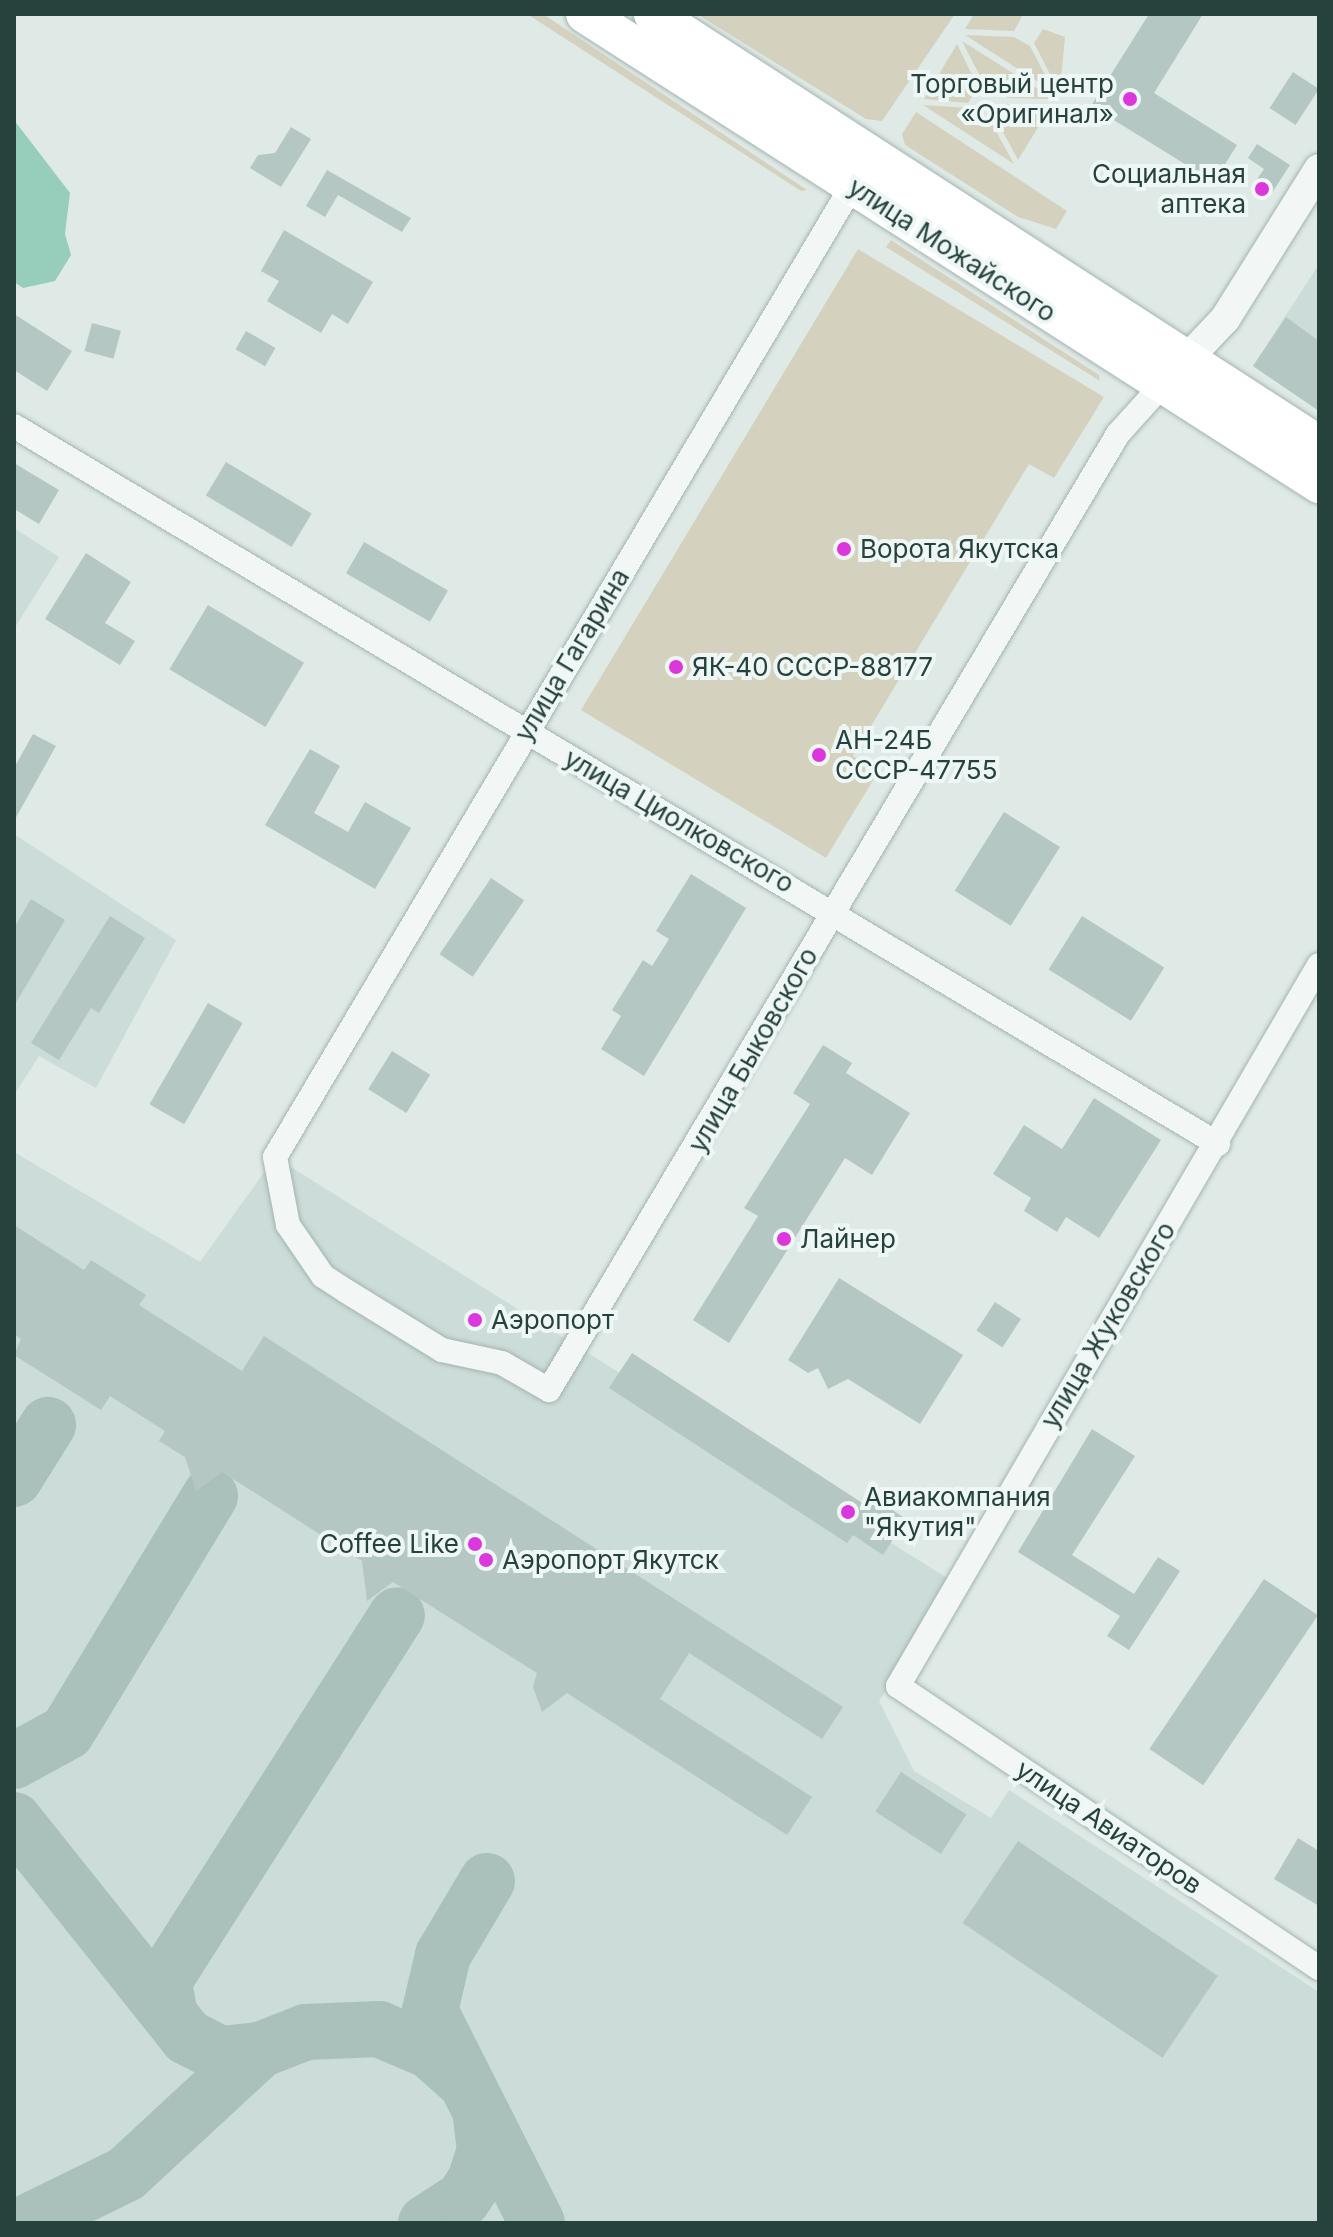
<!DOCTYPE html>
<meta charset="utf-8">
<style>
body{margin:0}
#map{position:relative;width:1333px;height:2237px;overflow:hidden;background:#dfeae7;font-family:Inter,sans-serif}
div>[style]{position:absolute}
[style*='--x']{left:calc(var(--x)*1px);top:calc(var(--y)*1px);width:calc(var(--w)*1px);rotate:calc(var(--a)*1deg)}
.built>*{inset:0;background:#ccdcd8}
.green>*{inset:0;background:#d4d2bf}
.water>*{inset:0;background:#96cdbb}
.taxiway>*{height:56px;margin:-28px;padding:0 28px;transform-origin:28px;border-radius:28px;background:#aac0ba}
.building>*{inset:0;background:#b5c7c3;transform-origin:0 0}
.roads{filter:drop-shadow(0 0 2px #a4b4b0) drop-shadow(0 0 2px #a4b4b0)}
.minor>*{height:24px;margin:-12px;padding:0 12px;transform-origin:12px;border-radius:12px;background:#f2f7f6}
.tertiary>*{height:30px;margin:-15px;padding:0 15px;transform-origin:15px;border-radius:15px;background:#f2f7f6}
.primary>*{height:38px;margin:-19px;padding:0 19px;transform-origin:19px;border-radius:19px;background:#fff}
.dots>*{width:22px;height:22px;translate:-50% -50%;box-sizing:border-box;border:4px solid #eef7f5;border-radius:50%}
span{translate:-50% -50%;white-space:nowrap;text-align:center;line-height:1.15;-webkit-text-stroke:8px #eef7f5;paint-order:stroke}
.poi-label{font-size:26px;color:#26423c}
.right{translate:-100% -50%;text-align:right}
.left{translate:0 -50%;text-align:left}
.street-label{font-size:26px;color:#26423c}
.frame{position:absolute;inset:0;border:16px solid #26423c;pointer-events:none}
</style>
<div id="map">
<div class="built">
<div style="clip-path:polygon(1319px 264px,1319px 411px,1253px 366px)"></div>
<div style="clip-path:polygon(14px 528px,59px 557px,14px 629px)"></div>
<div style="clip-path:polygon(14px 834px,176px 940px,96px 1088px,39px 1056px,14px 1095px)"></div>
<div style="clip-path:polygon(14px 1152px,200px 1262px,275px 1157px,955px 1583px,879px 1701px,914px 1771px,991px 1818px,1009px 1790px,1319px 1992px,1319px 2223px,14px 2223px)"></div>
</div>
<div class="green">
<div style="clip-path:polygon(527px 14px,543px 14px,807px 190px,801px 191px)"></div>
<div style="clip-path:polygon(697px 14px,955px 14px,882px 121px,866px 119px)"></div>
<div style="clip-path:polygon(974px 14px,1019px 14px,1022px 17px,1014px 31px,965px 29px)"></div>
<div style="clip-path:polygon(1043px 29px,1065px 37px,1061px 80px,1055px 84px,1034px 43px)"></div>
<div style="clip-path:polygon(965px 35px,1014px 37px,1030px 46px,1054px 92px)"></div>
<div style="clip-path:polygon(962px 41px,1054px 99px,1008px 98px,982px 80px)"></div>
<div style="clip-path:polygon(957px 44px,978px 87px,968px 103px,924px 99px)"></div>
<div style="clip-path:polygon(1007px 104px,1052px 105px,1018px 160px,997px 121px)"></div>
<div style="clip-path:polygon(923px 105px,968px 108px,992px 124px,1014px 164px)"></div>
<div style="clip-path:polygon(916px 112px,1067px 211px,1056px 229px,1018px 217px,905px 145px,902px 134px)"></div>
<div style="clip-path:polygon(891px 240px,1099px 375px,1100px 381px,886px 247px)"></div>
<div style="clip-path:polygon(858px 249px,1104px 397px,1054px 478px,1029px 464px,853px 756px,878px 772px,826px 858px,581px 710px)"></div>
</div>
<div class="water">
<div style="clip-path:polygon(14px 120px,70px 193px,65px 234px,71px 255px,55px 281px,23px 288px,14px 282px)"></div>
</div>
<div class="taxiway">
<div style="--x:14;--y:1479;--w:64;--a:-57.8"></div>
<div style="--x:14;--y:1761;--w:60;--a:-28.7"></div>
<div style="--x:67;--y:1732;--w:276;--a:-58.8"></div>
<div style="--x:14;--y:1820;--w:278;--a:51.4"></div>
<div style="--x:187;--y:2037;--w:38;--a:27"></div>
<div style="--x:221;--y:2054;--w:39;--a:-6"></div>
<div style="--x:487;--y:1881;--w:86;--a:120.7"></div>
<div style="--x:443;--y:1955;--w:57;--a:103.1"></div>
<div style="--x:430;--y:2011;--w:237;--a:63.2"></div>
<div style="--x:170;--y:2015;--w:32;--a:-101"></div>
<div style="--x:164;--y:1984;--w:12;--a:-66"></div>
<div style="--x:169;--y:1973;--w:424;--a:-57.5"></div>
<div style="--x:26;--y:2223;--w:111;--a:-26.1"></div>
<div style="--x:126;--y:2174;--w:183;--a:-42.8"></div>
<div style="--x:260;--y:2050;--w:49;--a:-21.4"></div>
<div style="--x:306;--y:2032;--w:73;--a:-2.4"></div>
<div style="--x:379;--y:2029;--w:56;--a:23.3"></div>
<div style="--x:430;--y:2051;--w:43;--a:41.2"></div>
<div style="--x:426;--y:2223;--w:44;--a:-33"></div>
<div style="--x:463;--y:2199;--w:22;--a:-56"></div>
<div style="--x:475;--y:2181;--w:33;--a:-72"></div>
<div style="--x:485;--y:2150;--w:35;--a:-97"></div>
</div>
<div class="building">
<div style="clip-path:polygon(1149px 14px,1203px 14px,1154px 93px,1237px 145px,1214px 182px,1091px 106px)"></div>
<div style="left:1293px;top:72px;width:31px;height:43px;rotate:33deg"></div>
<div style="clip-path:polygon(291px 127px,311px 139px,281px 187px,250px 168px,258px 155px,275px 153px)"></div>
<div style="clip-path:polygon(1257px 144px,1290px 165px,1268px 199px,1251px 188px,1264px 169px,1248px 158px)"></div>
<div style="clip-path:polygon(327px 170px,411px 218px,402px 232px,338px 195px,325px 217px,306px 206px)"></div>
<div style="clip-path:polygon(284px 230px,373px 282px,348px 324px,332px 314px,321px 333px,267px 301px,279px 281px,261px 271px)"></div>
<div style="clip-path:polygon(14px 314px,72px 351px,47px 391px,14px 370px)"></div>
<div style="clip-path:polygon(1286px 317px,1319px 341px,1319px 411px,1253px 366px)"></div>
<div style="left:92px;top:323px;width:30px;height:29px;rotate:15deg"></div>
<div style="left:246px;top:331px;width:34px;height:21px;rotate:30deg"></div>
<div style="left:226px;top:462px;width:100px;height:39px;rotate:31deg"></div>
<div style="clip-path:polygon(14px 463px,59px 490px,39px 524px,14px 509px)"></div>
<div style="left:364px;top:542px;width:97px;height:36px;rotate:30deg"></div>
<div style="clip-path:polygon(86px 553px,131px 582px,105px 623px,135px 641px,120px 665px,45px 619px)"></div>
<div style="left:208px;top:605px;width:112px;height:75px;rotate:31deg"></div>
<div style="clip-path:polygon(33px 734px,56px 746px,14px 821px,14px 768px)"></div>
<div style="clip-path:polygon(310px 749px,340px 766px,314px 813px,348px 832px,365px 802px,411px 828px,375px 889px,265px 825px)"></div>
<div style="left:1004px;top:812px;width:66px;height:93px;rotate:32deg"></div>
<div style="clip-path:polygon(691px 874px,746px 908px,644px 1076px,601px 1049px,621px 1016px,612px 1010px,643px 960px,652px 966px,669px 939px,656px 931px)"></div>
<div style="left:491px;top:878px;width:40px;height:92px;rotate:34deg"></div>
<div style="clip-path:polygon(31px 899px,65px 920px,14px 1006px,14px 928px)"></div>
<div style="clip-path:polygon(110px 916px,145px 938px,99px 1013px,91px 1008px,59px 1060px,31px 1043px)"></div>
<div style="left:1082px;top:916px;width:97px;height:63px;rotate:32deg"></div>
<div style="left:208px;top:1003px;width:40px;height:117px;rotate:30deg"></div>
<div style="clip-path:polygon(823px 1045px,852px 1063px,846px 1073px,910px 1113px,872px 1175px,845px 1158px,729px 1343px,693px 1320px,758px 1216px,744px 1208px,810px 1104px,793px 1093px)"></div>
<div style="left:392px;top:1051px;width:45px;height:45px;rotate:32deg"></div>
<div style="clip-path:polygon(1094px 1098px,1161px 1140px,1099px 1238px,1066px 1217px,1057px 1232px,1024px 1211px,1031px 1198px,993px 1174px,1024px 1125px,1062px 1149px)"></div>
<div style="clip-path:polygon(14px 1225px,84px 1270px,91px 1260px,146px 1295px,139px 1305px,242px 1371px,264px 1336px,843px 1707px,822px 1739px,689px 1653px,660px 1699px,812px 1797px,787px 1835px,567px 1693px,542px 1712px,533px 1687px,537px 1673px,393px 1582px,367px 1601px,362px 1561px,222px 1472px,196px 1491px,185px 1457px,159px 1441px,165px 1431px,110px 1396px,101px 1410px,14px 1355px,21px 1339px,14px 1334px)"></div>
<div style="clip-path:polygon(839px 1278px,963px 1355px,920px 1424px,848px 1379px,828px 1389px,818px 1368px,808px 1373px,788px 1360px)"></div>
<div style="left:995px;top:1302px;width:31px;height:34px;rotate:33deg"></div>
<div style="clip-path:polygon(632px 1353px,867px 1506px,873px 1497px,906px 1519px,883px 1555px,853px 1535px,847px 1543px,609px 1388px)"></div>
<div style="clip-path:polygon(1092px 1429px,1135px 1456px,1072px 1555px,1134px 1594px,1158px 1557px,1180px 1571px,1129px 1650px,1107px 1636px,1120px 1616px,1018px 1552px)"></div>
<div style="left:1264px;top:1579px;width:65px;height:205px;rotate:34deg"></div>
<div style="left:901px;top:1772px;width:78px;height:47px;rotate:33deg"></div>
<div style="clip-path:polygon(1298px 1838px,1319px 1851px,1319px 1906px,1274px 1879px)"></div>
<div style="left:1018px;top:1841px;width:241px;height:99px;rotate:34deg"></div>
</div>
<div class="roads">
<div class="minor">
<div style="--x:852;--y:186;--w:1129;--a:120.72"></div>
<div style="--x:275;--y:1157;--w:69;--a:79.2"></div>
<div style="--x:288;--y:1225;--w:62;--a:55.5"></div>
<div style="--x:323;--y:1276;--w:27;--a:33"></div>
<div style="--x:346;--y:1291;--w:113;--a:31.6"></div>
<div style="--x:442;--y:1350;--w:61;--a:12.2"></div>
<div style="--x:502;--y:1363;--w:54;--a:29.9"></div>
<div style="--x:549;--y:1390;--w:1113;--a:-59.24"></div>
<div style="--x:1118;--y:434;--w:69;--a:-48"></div>
<div style="--x:14;--y:426;--w:1402;--a:30.81"></div>
<div style="--x:1319;--y:965;--w:835;--a:120.28"></div>
<div style="--x:898;--y:1686;--w:507;--a:33.82"></div>
</div>
<div class="tertiary">
<div style="--x:1172;--y:375;--w:77;--a:-46.6"></div>
<div style="--x:1225;--y:319;--w:177;--a:-57.9"></div>
</div>
<div class="primary">
<div style="--x:585;--y:14;--w:872;--a:32.63"></div>
<div style="--x:653;--y:14;--w:793;--a:32.91"></div>
</div>
</div>
<div class="dots">
<div style="left:1130px;top:99px;background:#db37dc"></div>
<div style="left:1262px;top:189px;background:#db37dc"></div>
<div style="left:844px;top:549px;background:#db37dc"></div>
<div style="left:676px;top:667px;background:#db37dc"></div>
<div style="left:819px;top:755px;background:#db37dc"></div>
<div style="left:784px;top:1239px;background:#db37dc"></div>
<div style="left:475px;top:1320px;background:#db37dc"></div>
<div style="left:848px;top:1512px;background:#db37dc"></div>
<div style="left:475px;top:1544px;background:#db37dc"></div>
<div style="left:486px;top:1560px;background:#db37dc"></div>
</div>
<div class="poi-label">
<span class="right" style="left:1114px;top:99px">Торговый центр<br>«Оригинал»</span>
<span class="right" style="left:1246px;top:189px">Социальная<br>аптека</span>
<span class="left" style="left:860px;top:549px">Ворота Якутска</span>
<span class="left" style="left:692px;top:667px">ЯК-40 СССР-88177</span>
<span class="left" style="left:835px;top:755px">АН-24Б<br>СССР-47755</span>
<span class="left" style="left:800px;top:1239px">Лайнер</span>
<span class="left" style="left:491px;top:1320px">Аэропорт</span>
<span class="left" style="left:864px;top:1512px">Авиакомпания<br>"Якутия"</span>
<span class="right" style="left:459px;top:1544px">Coffee Like</span>
<span class="left" style="left:502px;top:1560px">Аэропорт Якутск</span>
</div>
<div class="street-label">
<span style="left:952px;top:250px;rotate:33deg">улица Можайского</span>
<span style="left:572px;top:655px;rotate:-59deg">улица Гагарина</span>
<span style="left:679px;top:821px;rotate:30deg">улица Циолковского</span>
<span style="left:753px;top:1050px;rotate:-60deg">улица Быковского</span>
<span style="left:1108px;top:1325px;rotate:-59deg">улица Жуковского</span>
<span style="left:1109px;top:1827px;rotate:34deg">улица Авиаторов</span>
</div>
<div class="frame"></div>
</div>
